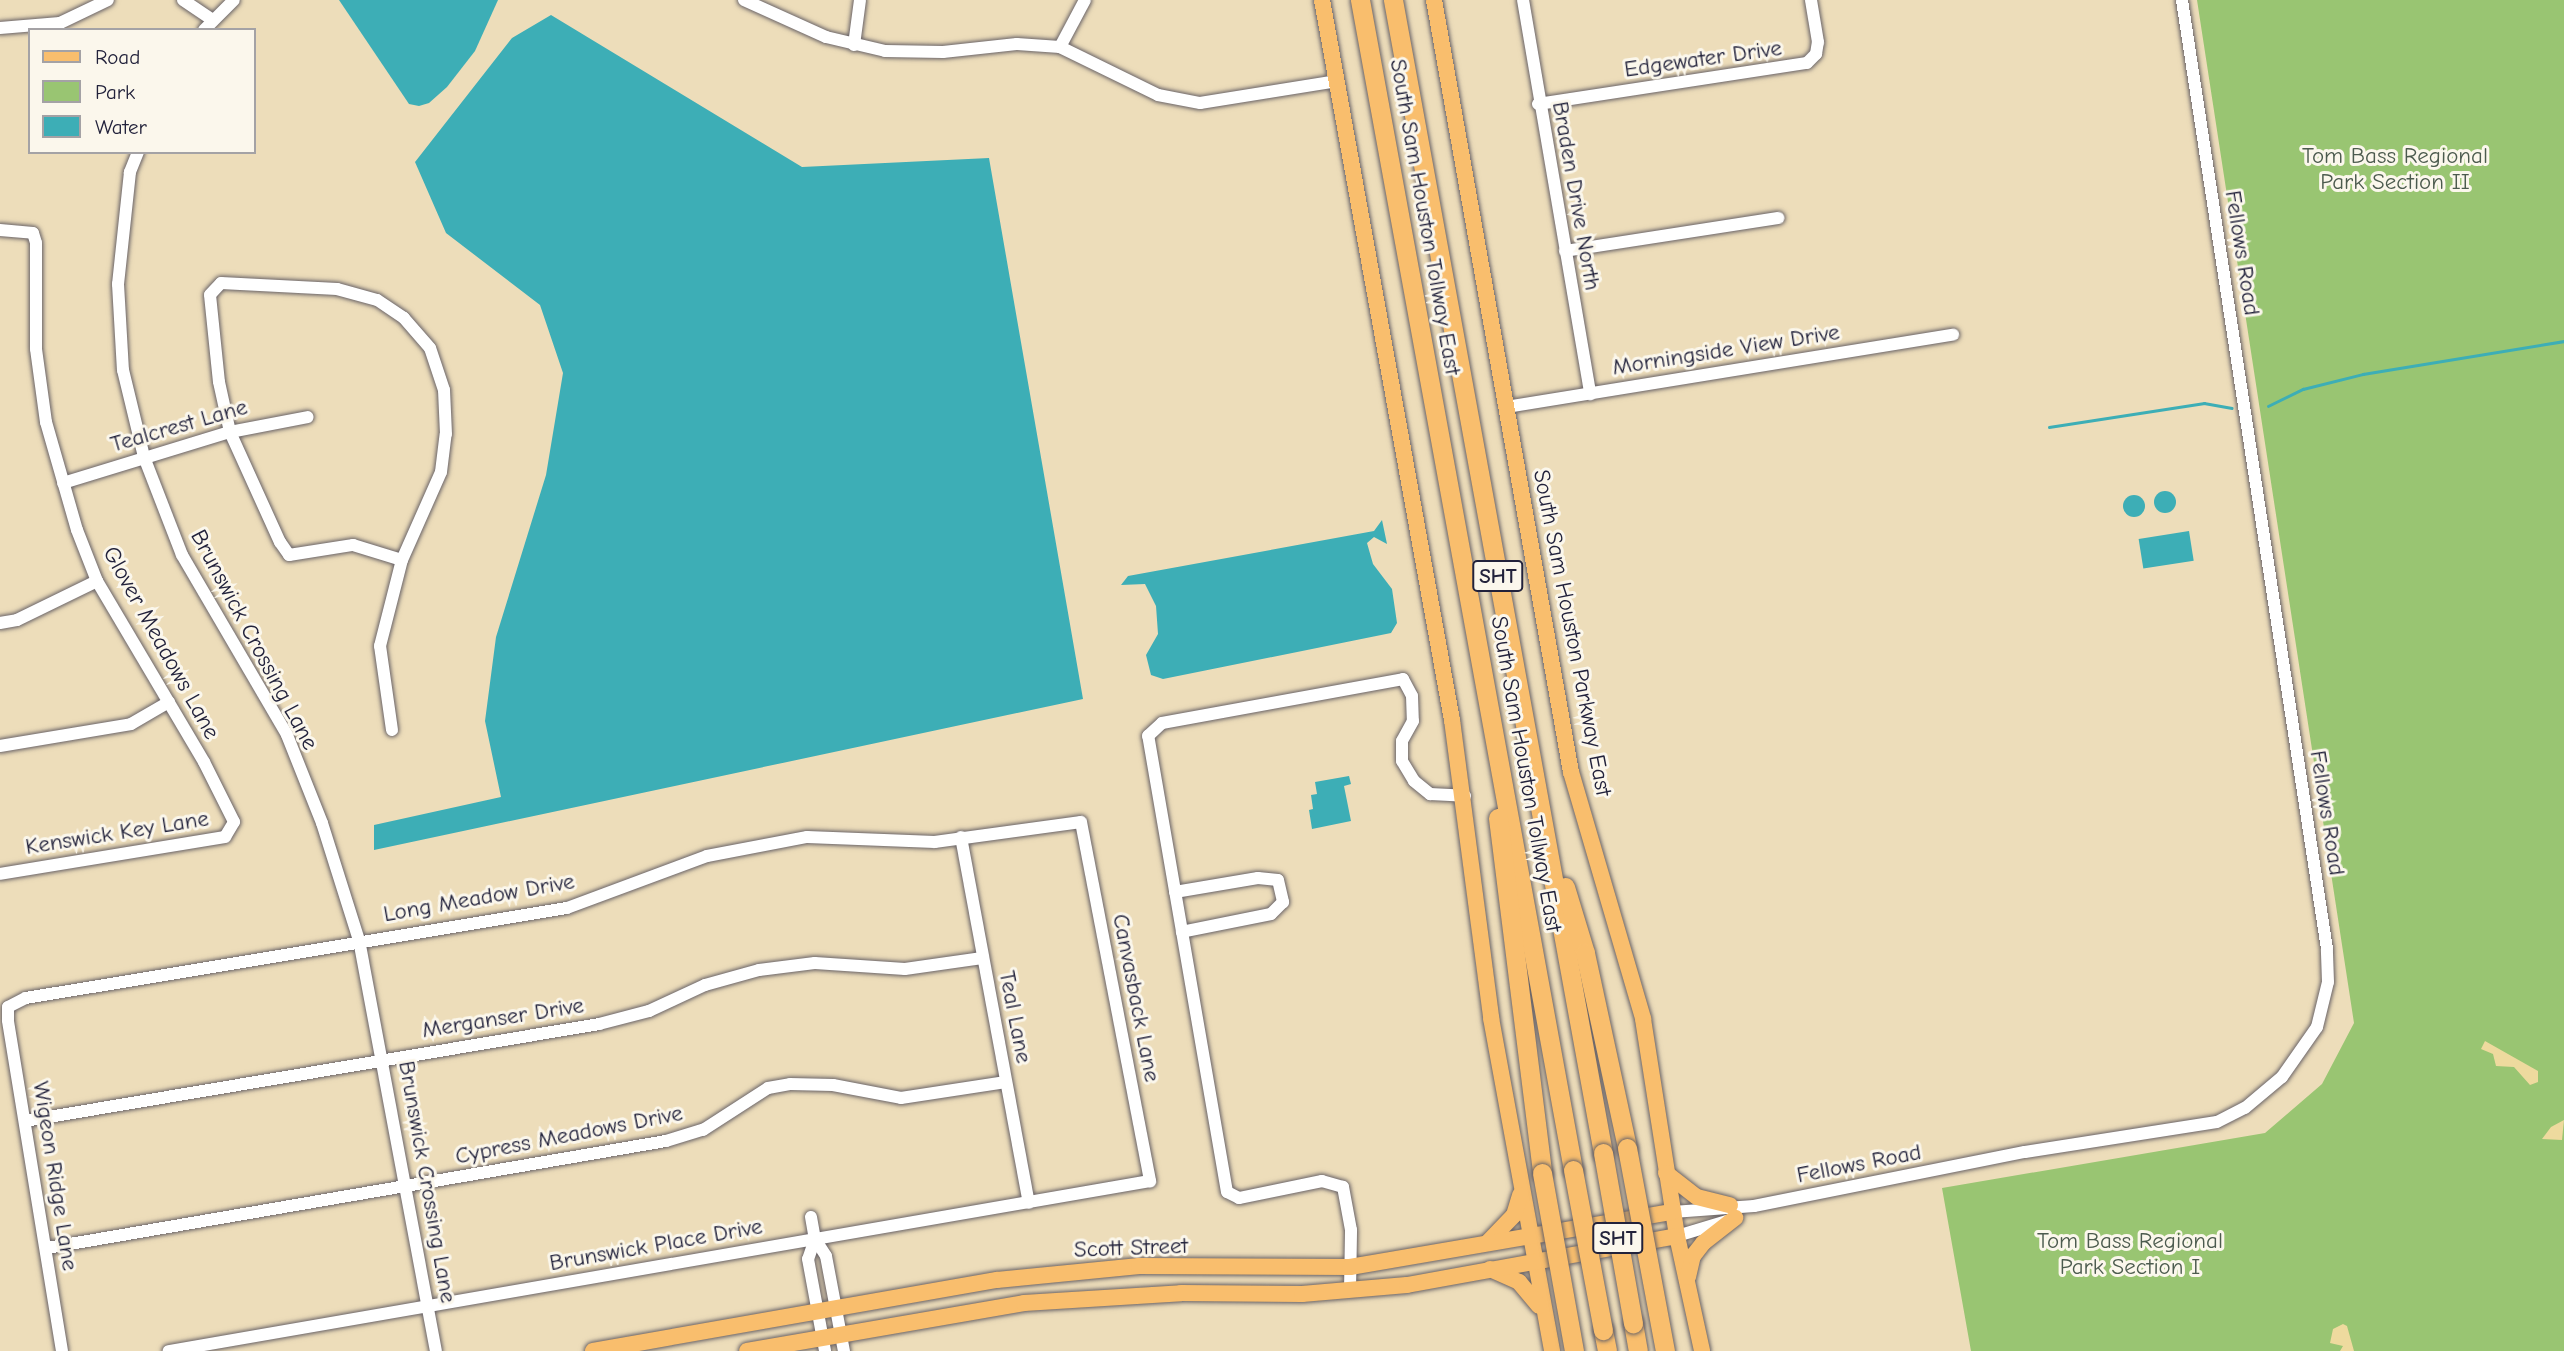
<!DOCTYPE html>
<style>
body{margin:0}
#map{position:relative;width:2564px;height:1351px;overflow:hidden;background:#edddba;font-family:"Comic Neue",sans-serif}
div>[style]{position:absolute}
[style*='--x']{left:calc(var(--x)*1px);top:calc(var(--y)*1px);width:calc(var(--w)*1px);rotate:calc(var(--a)*1deg)}
.green>*{inset:0;background:#99c572}
.sand>*{inset:0;background:#eeda9e}
.water>*{inset:0;background:#3daeb6;transform-origin:0 0}
.round{border-radius:50%}
.stream>*{height:2.5px;margin:-1.25px;padding:0 1.25px;transform-origin:1.25px;border-radius:1.25px;background:#3daeb6}
.roads{filter:drop-shadow(0 0 2px #696367) drop-shadow(0 0 2px #696367)}
.minor>*{height:12px;margin:-6px;padding:0 6px;transform-origin:6px;border-radius:6px;background:#fff}
.major>*{height:16px;margin:-8px;padding:0 8px;transform-origin:8px;border-radius:8px;background:#f9be6d}
.highway>*{height:19px;margin:-9.5px;padding:0 9.5px;transform-origin:9.5px;border-radius:9.5px;background:#f9be6d}
.bridges{filter:drop-shadow(0 0 2px #696367) drop-shadow(0 0 2px #696367)}
.highway-bridge>*{height:19px;margin:-9.5px;padding:0 9.5px;transform-origin:9.5px;border-radius:9.5px;background:#f9be6d}
span{translate:-50% -50%;white-space:nowrap;text-align:center;line-height:1.15;-webkit-text-stroke:6px #fbf7ec;paint-order:stroke}
.shield-label span{padding:2px 5px;background:#fbf7ec;border:2px solid;border-radius:5px;-webkit-text-stroke-width:0}
.shield-label{font-size:21px;color:#22223b;font-weight:700}
.street-label{font-size:23px;color:#22223b}
.park-label{font-size:23px;color:#4c5b4e}
.legend{position:absolute;left:28px;top:28px;width:228px;height:126px;box-sizing:border-box;background:#fbf7ec;border:2px solid #a4a2a5;margin:0;padding:9px 12px;list-style:none;font-size:21px;color:#22223b}
.legend li{display:flex;align-items:center;gap:14px;height:35px}
.legend b{width:35px;border:2px solid #a4a2a5}
</style>
<div id="map">
<div class="green">
<div style="clip-path:polygon(2197px 0,2564px 0,2564px 1351px,1971px 1351px,1942px 1188px,2265px 1133px,2322px 1084px,2354px 1023px)"></div>
</div>
<div class="sand">
<div style="clip-path:polygon(2485px 1041px,2538px 1071px,2538px 1082px,2530px 1085px,2514px 1067px,2496px 1066px,2493px 1054px,2481px 1049px)"></div>
<div style="clip-path:polygon(2564px 1120px,2562px 1140px,2542px 1139px,2551px 1127px)"></div>
<div style="clip-path:polygon(2343px 1324px,2347px 1326px,2354px 1351px,2340px 1351px,2343px 1346px,2330px 1343px,2333px 1329px)"></div>
</div>
<div class="water">
<div style="clip-path:polygon(339px 0,498px 0,475px 51px,447px 87px,429px 103px,419px 106px,409px 104px)"></div>
<div style="clip-path:polygon(551px 15px,802px 167px,989px 158px,1083px 699px,374px 850px,374px 825px,501px 797px,485px 721px,496px 637px,546px 475px,563px 373px,540px 305px,446px 233px,415px 162px,512px 38px)"></div>
<div class="round" style="left:2154px;top:491px;width:22px;height:22px"></div>
<div class="round" style="left:2123px;top:495px;width:22px;height:22px"></div>
<div style="clip-path:polygon(1382px 520px,1387px 544px,1374px 537px,1367px 543px,1373px 564px,1392px 589px,1397px 623px,1391px 633px,1163px 679px,1151px 675px,1146px 655px,1158px 634px,1156px 606px,1145px 584px,1121px 585px,1128px 576px,1374px 531px)"></div>
<div style="left:2189px;top:531px;width:30px;height:51px;rotate:81deg"></div>
<div style="clip-path:polygon(1349px 776px,1351px 784px,1344px 786px,1351px 821px,1312px 829px,1309px 810px,1313px 809px,1311px 795px,1317px 794px,1315px 782px)"></div>
</div>
<div class="stream">
<div style="--x:2268;--y:406;--w:39;--a:-26"></div>
<div style="--x:2303;--y:389;--w:62;--a:-14"></div>
<div style="--x:2363;--y:374;--w:204;--a:-9.3"></div>
<div style="--x:2049;--y:427;--w:157;--a:-8.8"></div>
<div style="--x:2204;--y:403;--w:28;--a:10"></div>
</div>
<div class="roads">
<div class="minor">
<div style="--x:183;--y:0;--w:34;--a:34"></div>
<div style="--x:744;--y:0;--w:90;--a:24.3"></div>
<div style="--x:826;--y:37;--w:61;--a:13.3"></div>
<div style="--x:885;--y:51;--w:58;--a:1"></div>
<div style="--x:943;--y:52;--w:74;--a:-6.2"></div>
<div style="--x:1017;--y:44;--w:43;--a:4"></div>
<div style="--x:1060;--y:47;--w:109;--a:26.1"></div>
<div style="--x:1158;--y:95;--w:43;--a:10.8"></div>
<div style="--x:1200;--y:103;--w:139;--a:-9.1"></div>
<div style="--x:1523;--y:0;--w:400;--a:80.3"></div>
<div style="--x:0;--y:28;--w:60;--a:-4.8"></div>
<div style="--x:60;--y:23;--w:53;--a:-25.6"></div>
<div style="--x:204;--y:30;--w:42;--a:-45"></div>
<div style="--x:854;--y:45;--w:45;--a:-82.4"></div>
<div style="--x:1060;--y:47;--w:53;--a:-62"></div>
<div style="--x:1538;--y:104;--w:272;--a:-8.7"></div>
<div style="--x:1807;--y:63;--w:13;--a:-45"></div>
<div style="--x:1816;--y:54;--w:12;--a:-81"></div>
<div style="--x:1818;--y:42;--w:43;--a:-99.5"></div>
<div style="--x:138;--y:152;--w:22;--a:112"></div>
<div style="--x:130;--y:172;--w:113;--a:96.1"></div>
<div style="--x:118;--y:284;--w:86;--a:86.7"></div>
<div style="--x:123;--y:370;--w:89;--a:76.4"></div>
<div style="--x:144;--y:457;--w:105;--a:68.8"></div>
<div style="--x:182;--y:555;--w:208;--a:59.7"></div>
<div style="--x:287;--y:735;--w:95;--a:68.3"></div>
<div style="--x:322;--y:823;--w:123;--a:72.5"></div>
<div style="--x:359;--y:940;--w:418;--a:79.4"></div>
<div style="--x:0;--y:230;--w:33;--a:5"></div>
<div style="--x:33;--y:233;--w:10;--a:73"></div>
<div style="--x:36;--y:243;--w:106;--a:90"></div>
<div style="--x:36;--y:349;--w:74;--a:82.2"></div>
<div style="--x:46;--y:422;--w:112;--a:74"></div>
<div style="--x:77;--y:530;--w:55;--a:68.6"></div>
<div style="--x:97;--y:581;--w:210;--a:59.4"></div>
<div style="--x:204;--y:762;--w:67;--a:63.4"></div>
<div style="--x:234;--y:822;--w:17;--a:121"></div>
<div style="--x:225;--y:837;--w:228;--a:170.7"></div>
<div style="--x:1565;--y:251;--w:216;--a:-8.8"></div>
<div style="--x:1506;--y:407;--w:453;--a:-9.2"></div>
<div style="--x:63;--y:483;--w:175;--a:-17"></div>
<div style="--x:230;--y:432;--w:79;--a:-10.9"></div>
<div style="--x:0;--y:623;--w:17;--a:-10"></div>
<div style="--x:17;--y:620;--w:89;--a:-26"></div>
<div style="--x:392;--y:730;--w:85;--a:-98.1"></div>
<div style="--x:380;--y:646;--w:89;--a:-75.7"></div>
<div style="--x:402;--y:560;--w:96;--a:-66.1"></div>
<div style="--x:441;--y:472;--w:38;--a:-83"></div>
<div style="--x:446;--y:434;--w:44;--a:-92.6"></div>
<div style="--x:444;--y:390;--w:44;--a:-108.4"></div>
<div style="--x:430;--y:348;--w:40;--a:-131"></div>
<div style="--x:404;--y:318;--w:32;--a:-146"></div>
<div style="--x:377;--y:300;--w:41;--a:-164.6"></div>
<div style="--x:337;--y:289;--w:116;--a:-177"></div>
<div style="--x:221;--y:283;--w:16;--a:133"></div>
<div style="--x:210;--y:295;--w:87;--a:84.1"></div>
<div style="--x:219;--y:382;--w:51;--a:77.6"></div>
<div style="--x:230;--y:432;--w:121;--a:65.6"></div>
<div style="--x:280;--y:542;--w:16;--a:55"></div>
<div style="--x:289;--y:555;--w:65;--a:-8.9"></div>
<div style="--x:353;--y:545;--w:51;--a:17"></div>
<div style="--x:0;--y:746;--w:133;--a:-9.5"></div>
<div style="--x:131;--y:724;--w:44;--a:-30.1"></div>
<div style="--x:961;--y:837;--w:372;--a:79.5"></div>
<div style="--x:1175;--y:892;--w:84;--a:-9.6"></div>
<div style="--x:1258;--y:878;--w:20;--a:6"></div>
<div style="--x:1278;--y:880;--w:23;--a:77"></div>
<div style="--x:1283;--y:902;--w:17;--a:135"></div>
<div style="--x:1271;--y:914;--w:91;--a:168.6"></div>
<div style="--x:25;--y:1121;--w:582;--a:-9.59"></div>
<div style="--x:599;--y:1024;--w:52;--a:-14.6"></div>
<div style="--x:649;--y:1011;--w:62;--a:-24.9"></div>
<div style="--x:705;--y:985;--w:56;--a:-15.5"></div>
<div style="--x:759;--y:970;--w:56;--a:-7.1"></div>
<div style="--x:815;--y:963;--w:90;--a:3.8"></div>
<div style="--x:905;--y:969;--w:78;--a:-8.1"></div>
<div style="--x:1673;--y:1212;--w:81;--a:-4.2"></div>
<div style="--x:1754;--y:1206;--w:276;--a:-11.3"></div>
<div style="--x:2025;--y:1152;--w:194;--a:-8.9"></div>
<div style="--x:2217;--y:1122;--w:31;--a:-27"></div>
<div style="--x:2245;--y:1108;--w:48;--a:-40"></div>
<div style="--x:2282;--y:1077;--w:61;--a:-55"></div>
<div style="--x:2317;--y:1027;--w:46;--a:-76.3"></div>
<div style="--x:2328;--y:982;--w:33;--a:-92"></div>
<div style="--x:2327;--y:949;--w:960;--a:-98.69"></div>
<div style="--x:811;--y:1217;--w:22;--a:80"></div>
<div style="--x:815;--y:1239;--w:20;--a:57"></div>
<div style="--x:826;--y:1256;--w:97;--a:79.3"></div>
<div style="--x:1677;--y:1236;--w:52;--a:-16.7"></div>
<div style="--x:815;--y:1239;--w:21;--a:109"></div>
<div style="--x:808;--y:1259;--w:94;--a:79.5"></div>
<div style="--x:47;--y:1248;--w:628;--a:-9.81"></div>
<div style="--x:666;--y:1141;--w:39;--a:-17"></div>
<div style="--x:703;--y:1130;--w:77;--a:-32.9"></div>
<div style="--x:768;--y:1088;--w:22;--a:-10"></div>
<div style="--x:790;--y:1084;--w:43;--a:1.3"></div>
<div style="--x:833;--y:1085;--w:69;--a:10.8"></div>
<div style="--x:901;--y:1098;--w:106;--a:-8.7"></div>
<div style="--x:1350;--y:1290;--w:60;--a:-89"></div>
<div style="--x:1351;--y:1230;--w:44;--a:-100.5"></div>
<div style="--x:1343;--y:1187;--w:22;--a:-164"></div>
<div style="--x:1322;--y:1181;--w:85;--a:168.4"></div>
<div style="--x:1239;--y:1198;--w:13;--a:-153"></div>
<div style="--x:1227;--y:1192;--w:463;--a:-99.8"></div>
<div style="--x:1148;--y:736;--w:19;--a:-43"></div>
<div style="--x:1162;--y:723;--w:245;--a:-10.3"></div>
<div style="--x:1403;--y:679;--w:19;--a:62"></div>
<div style="--x:1412;--y:696;--w:25;--a:88"></div>
<div style="--x:1413;--y:721;--w:23;--a:119"></div>
<div style="--x:1402;--y:741;--w:20;--a:90"></div>
<div style="--x:1402;--y:761;--w:23;--a:59"></div>
<div style="--x:1414;--y:781;--w:21;--a:39"></div>
<div style="--x:1430;--y:794;--w:35;--a:3"></div>
<div style="--x:62;--y:1351;--w:335;--a:-99.3"></div>
<div style="--x:8;--y:1020;--w:13;--a:-90"></div>
<div style="--x:8;--y:1007;--w:20;--a:-27"></div>
<div style="--x:26;--y:998;--w:548;--a:-9.45"></div>
<div style="--x:567;--y:908;--w:149;--a:-20.4"></div>
<div style="--x:707;--y:856;--w:102;--a:-10.8"></div>
<div style="--x:807;--y:837;--w:128;--a:2.2"></div>
<div style="--x:935;--y:842;--w:147;--a:-7.8"></div>
<div style="--x:1081;--y:822;--w:366;--a:79.1"></div>
<div style="--x:1150;--y:1181;--w:996;--a:170.17"></div>
</div>
<div class="major">
<div style="--x:1322;--y:0;--w:732;--a:79.77"></div>
<div style="--x:1452;--y:720;--w:301;--a:82.5"></div>
<div style="--x:1491;--y:1018;--w:339;--a:79.6"></div>
<div style="--x:1434;--y:0;--w:784;--a:79.94"></div>
<div style="--x:1571;--y:772;--w:257;--a:73.7"></div>
<div style="--x:1643;--y:1019;--w:220;--a:81.1"></div>
<div style="--x:1677;--y:1236;--w:118;--a:77.7"></div>
<div style="--x:1666;--y:1173;--w:39;--a:38"></div>
<div style="--x:1697;--y:1197;--w:34;--a:14"></div>
<div style="--x:1488;--y:1242;--w:37;--a:-46"></div>
<div style="--x:1514;--y:1215;--w:21;--a:-73"></div>
<div style="--x:1490;--y:1269;--w:32;--a:24"></div>
<div style="--x:1519;--y:1282;--w:31;--a:50"></div>
<div style="--x:1688;--y:1277;--w:22;--a:-77"></div>
<div style="--x:1693;--y:1256;--w:16;--a:-52"></div>
<div style="--x:1703;--y:1243;--w:41;--a:-38"></div>
<div style="--x:593;--y:1351;--w:410;--a:-10"></div>
<div style="--x:997;--y:1280;--w:143;--a:-5.6"></div>
<div style="--x:1139;--y:1266;--w:211;--a:0.3"></div>
<div style="--x:1350;--y:1267;--w:328;--a:-9.7"></div>
<div style="--x:747;--y:1351;--w:281;--a:-9.8"></div>
<div style="--x:1024;--y:1303;--w:157;--a:-3.6"></div>
<div style="--x:1181;--y:1293;--w:121;--a:0.5"></div>
<div style="--x:1302;--y:1294;--w:105;--a:-4.9"></div>
<div style="--x:1407;--y:1285;--w:274;--a:-10.3"></div>
</div>
<div class="highway">
<div style="--x:1360;--y:0;--w:1189;--a:79.68"></div>
<div style="--x:1393;--y:0;--w:1172;--a:79.68"></div>
<div style="--x:1498;--y:818;--w:358;--a:82.9"></div>
<div style="--x:1565;--y:887;--w:69;--a:73.1"></div>
<div style="--x:1585;--y:953;--w:199;--a:77.8"></div>
<div style="--x:1633;--y:1323;--w:28;--a:80"></div>
<div style="--x:1603;--y:1330;--w:21;--a:79"></div>
</div>
</div>
<div class="bridges">
<div class="highway-bridge">
<div style="--x:1627;--y:1148;--w:207;--a:79.4"></div>
<div style="--x:1603;--y:1153;--w:173;--a:80"></div>
<div style="--x:1573;--y:1170;--w:163;--a:79.4"></div>
<div style="--x:1542;--y:1173;--w:181;--a:79.8"></div>
</div>
</div>
<div class="shield-label">
<span style="left:1498px;top:576px">SHT</span>
<span style="left:1618px;top:1238px">SHT</span>
</div>
<div class="street-label">
<span style="left:1703px;top:59px;rotate:-8deg">Edgewater Drive</span>
<span style="left:1576px;top:196px;rotate:80deg">Braden Drive North</span>
<span style="left:1425px;top:217px;rotate:80deg">South Sam Houston Tollway East</span>
<span style="left:2242px;top:253px;rotate:81deg">Fellows Road</span>
<span style="left:1726px;top:350px;rotate:-9deg">Morningside View Drive</span>
<span style="left:179px;top:426px;rotate:-16deg">Tealcrest Lane</span>
<span style="left:1572px;top:633px;rotate:79deg">South Sam Houston Parkway East</span>
<span style="left:254px;top:640px;rotate:62deg">Brunswick Crossing Lane</span>
<span style="left:161px;top:643px;rotate:61deg">Glover Meadows Lane</span>
<span style="left:1526px;top:774px;rotate:80deg">South Sam Houston Tollway East</span>
<span style="left:2327px;top:813px;rotate:81deg">Fellows Road</span>
<span style="left:117px;top:833px;rotate:-9deg">Kenswick Key Lane</span>
<span style="left:479px;top:898px;rotate:-10deg">Long Meadow Drive</span>
<span style="left:1136px;top:998px;rotate:79deg">Canvasback Lane</span>
<span style="left:1015px;top:1017px;rotate:79deg">Teal Lane</span>
<span style="left:503px;top:1018px;rotate:-9deg">Merganser Drive</span>
<span style="left:569px;top:1135px;rotate:-11deg">Cypress Meadows Drive</span>
<span style="left:1859px;top:1164px;rotate:-11deg">Fellows Road</span>
<span style="left:55px;top:1176px;rotate:81deg">Wigeon Ridge Lane</span>
<span style="left:427px;top:1182px;rotate:80deg">Brunswick Crossing Lane</span>
<span style="left:656px;top:1245px;rotate:-10deg">Brunswick Place Drive</span>
<span style="left:1131px;top:1248px;rotate:-2deg">Scott Street</span>
</div>
<div class="park-label">
<span style="left:2395px;top:169px">Tom Bass Regional<br>Park Section II</span>
<span style="left:2130px;top:1254px">Tom Bass Regional<br>Park Section I</span>
</div>
<ul class="legend">
<li><b style="height:9px;background:#f9be6d"></b>Road</li>
<li><b style="height:19px;background:#99c572"></b>Park</li>
<li><b style="height:19px;background:#3daeb6"></b>Water</li>
</ul>
</div>
